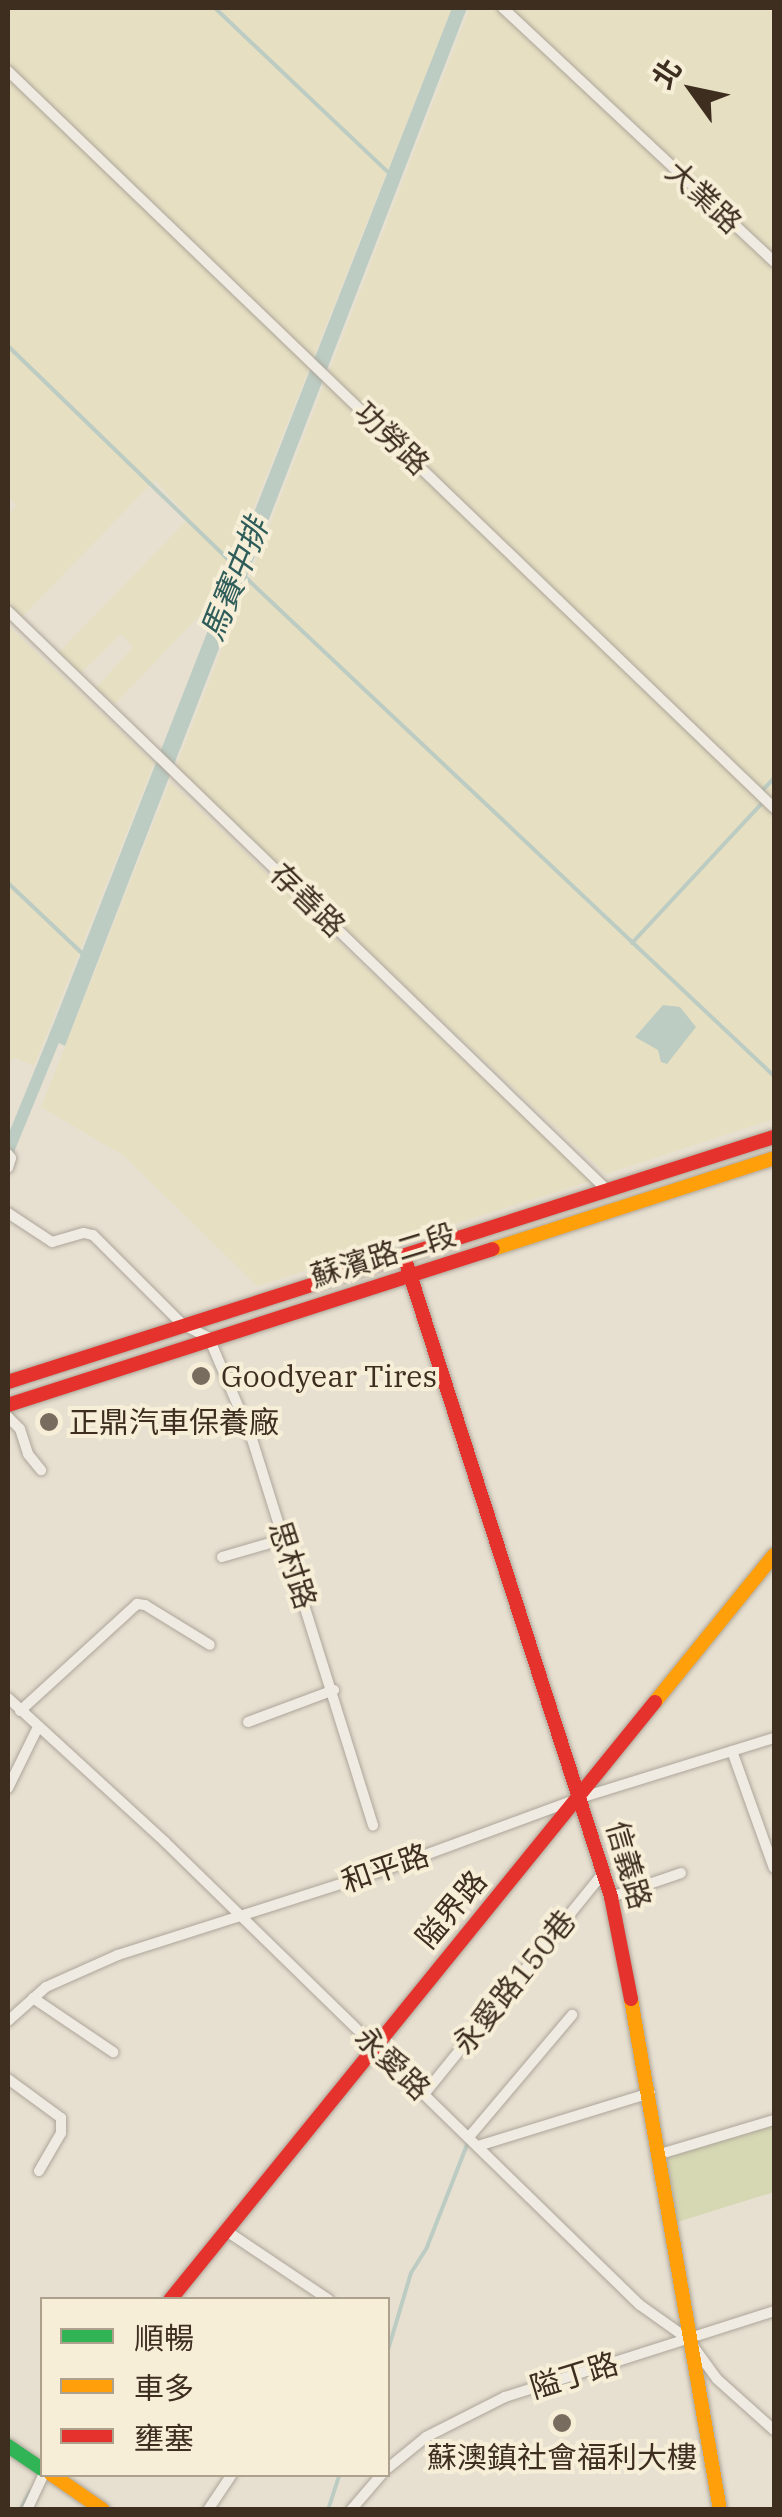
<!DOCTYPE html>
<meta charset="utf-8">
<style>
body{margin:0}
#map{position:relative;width:782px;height:2517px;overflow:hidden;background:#e7e0d1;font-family:"IBM Plex Serif","Noto Sans TC",serif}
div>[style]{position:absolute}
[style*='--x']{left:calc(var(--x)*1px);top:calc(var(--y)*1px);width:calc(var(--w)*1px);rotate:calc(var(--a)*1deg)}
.farmland>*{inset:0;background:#e6dfc2}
.green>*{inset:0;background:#d6d7b3}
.water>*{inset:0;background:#bcccc2}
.stream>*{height:4px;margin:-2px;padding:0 2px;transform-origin:2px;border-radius:2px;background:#bcccc2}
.canal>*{height:12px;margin:-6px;padding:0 6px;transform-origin:6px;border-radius:6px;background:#bcccc2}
.roads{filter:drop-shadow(0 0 2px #ada599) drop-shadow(0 0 2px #ada599)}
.street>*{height:10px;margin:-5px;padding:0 5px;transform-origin:5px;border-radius:5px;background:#efebe3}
.fast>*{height:14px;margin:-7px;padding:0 7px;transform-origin:7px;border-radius:7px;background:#30b455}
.slow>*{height:14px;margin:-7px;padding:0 7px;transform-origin:7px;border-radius:7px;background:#ff9f0a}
.jam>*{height:14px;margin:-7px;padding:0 7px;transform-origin:7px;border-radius:7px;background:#e5322d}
.dots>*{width:28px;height:28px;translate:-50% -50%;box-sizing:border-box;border:5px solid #f7eed8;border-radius:50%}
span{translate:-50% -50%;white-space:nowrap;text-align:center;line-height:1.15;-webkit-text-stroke:8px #f7eed8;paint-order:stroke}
.street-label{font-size:30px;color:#3d2e20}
.poi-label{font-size:30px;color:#3d2e20}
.left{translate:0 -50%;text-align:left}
.water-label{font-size:32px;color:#2f5d5a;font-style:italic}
.frame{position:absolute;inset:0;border:10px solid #3d2e20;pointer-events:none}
.legend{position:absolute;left:40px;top:2297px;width:350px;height:180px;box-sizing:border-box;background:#f7eed8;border:2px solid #ada18e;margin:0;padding:12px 18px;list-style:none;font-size:30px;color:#3d2e20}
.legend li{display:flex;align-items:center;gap:20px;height:50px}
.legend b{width:50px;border:2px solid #ada18e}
.north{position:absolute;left:642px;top:40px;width:100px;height:100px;-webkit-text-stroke:8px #f7eed8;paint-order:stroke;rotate:303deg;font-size:28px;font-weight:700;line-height:40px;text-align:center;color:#3d2e20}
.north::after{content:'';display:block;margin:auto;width:35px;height:45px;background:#3d2e20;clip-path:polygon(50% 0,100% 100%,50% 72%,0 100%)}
</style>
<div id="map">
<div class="farmland">
<div style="clip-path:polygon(8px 8px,452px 8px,219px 595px,115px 704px,96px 688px,133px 647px,121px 634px,80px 674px,58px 653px,189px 518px,155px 480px,21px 618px,8px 605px,8px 516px,17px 505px,8px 496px)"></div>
<div style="clip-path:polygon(470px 8px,774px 8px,774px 1119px,606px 1174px,175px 770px)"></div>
<div style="clip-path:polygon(8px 626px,154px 763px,34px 1066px,15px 1058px,8px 1061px)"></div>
<div style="clip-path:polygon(170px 782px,591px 1181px,257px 1286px,124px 1156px,41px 1107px)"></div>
</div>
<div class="green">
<div style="clip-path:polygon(774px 2120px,774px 2192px,671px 2224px,660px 2154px)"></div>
</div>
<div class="water">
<div style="clip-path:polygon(452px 8px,467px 8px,65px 1046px,48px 1038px)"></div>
<div style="clip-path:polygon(663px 1005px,680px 1007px,696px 1027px,667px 1064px,661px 1062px,658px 1050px,635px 1037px)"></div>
</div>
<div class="stream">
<div style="--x:215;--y:8;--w:241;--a:43.5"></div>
<div style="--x:8;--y:346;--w:315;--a:44.1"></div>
<div style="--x:243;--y:575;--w:730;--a:43.33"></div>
<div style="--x:762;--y:791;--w:18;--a:-47"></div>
<div style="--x:8;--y:883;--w:105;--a:43.5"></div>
<div style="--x:632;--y:943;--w:190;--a:-47.1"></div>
<div style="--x:388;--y:2350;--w:80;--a:-73.4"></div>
<div style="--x:411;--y:2273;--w:31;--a:-58"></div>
<div style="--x:427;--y:2247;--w:110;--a:-68.6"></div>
<div style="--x:20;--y:2510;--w:21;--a:-61"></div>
<div style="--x:328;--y:2510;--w:38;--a:-72"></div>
</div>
<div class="canal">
<div style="--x:8;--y:1151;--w:132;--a:-67.7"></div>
</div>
<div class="roads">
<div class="street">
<div style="--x:503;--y:8;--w:371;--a:43.1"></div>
<div style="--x:8;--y:71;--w:1063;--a:43.89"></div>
<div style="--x:8;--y:611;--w:833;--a:44.03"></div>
<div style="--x:8;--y:1154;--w:5;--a:53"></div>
<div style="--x:11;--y:1158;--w:10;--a:107"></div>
<div style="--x:8;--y:1213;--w:53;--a:33.4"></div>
<div style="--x:52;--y:1242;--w:33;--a:-16"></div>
<div style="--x:84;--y:1233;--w:9;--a:13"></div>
<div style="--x:93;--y:1235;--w:126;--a:45"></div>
<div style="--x:182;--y:1324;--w:30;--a:27"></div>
<div style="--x:209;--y:1338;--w:110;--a:66.9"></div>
<div style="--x:252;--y:1439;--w:405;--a:72.6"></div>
<div style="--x:8;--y:1417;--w:17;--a:45"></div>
<div style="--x:20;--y:1429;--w:26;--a:72"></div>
<div style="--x:28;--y:1454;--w:21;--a:51"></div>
<div style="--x:222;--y:1557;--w:65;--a:-16.2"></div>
<div style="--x:8;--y:1698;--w:213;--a:42.5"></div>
<div style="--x:165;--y:1842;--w:663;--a:44.27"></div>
<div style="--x:640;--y:2305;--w:59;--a:35.3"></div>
<div style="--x:688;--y:2339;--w:49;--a:54.1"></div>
<div style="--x:717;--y:2379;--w:76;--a:41.8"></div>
<div style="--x:20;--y:1711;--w:159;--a:-42.4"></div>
<div style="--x:137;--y:1604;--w:8;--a:7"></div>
<div style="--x:145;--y:1605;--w:76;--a:31.6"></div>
<div style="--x:248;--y:1722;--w:92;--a:-20.4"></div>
<div style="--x:732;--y:1751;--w:124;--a:70.3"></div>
<div style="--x:8;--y:1788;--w:66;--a:-63.8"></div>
<div style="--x:611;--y:1897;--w:74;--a:-18.9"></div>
<div style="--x:33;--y:1998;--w:97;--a:34"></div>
<div style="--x:8;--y:2021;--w:51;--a:-41.8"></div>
<div style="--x:46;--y:1987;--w:79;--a:-24"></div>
<div style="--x:118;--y:1955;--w:282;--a:-17.7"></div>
<div style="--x:387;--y:1869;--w:206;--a:-20.2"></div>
<div style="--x:580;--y:1798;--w:203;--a:-17.2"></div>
<div style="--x:8;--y:2079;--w:66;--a:36.3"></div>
<div style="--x:61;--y:2118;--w:15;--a:90"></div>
<div style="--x:61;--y:2133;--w:44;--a:120.1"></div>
<div style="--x:425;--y:2093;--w:284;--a:-51"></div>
<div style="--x:469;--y:2137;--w:160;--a:-49.8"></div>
<div style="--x:478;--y:2146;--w:180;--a:-17.1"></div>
<div style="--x:660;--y:2154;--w:119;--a:-16.6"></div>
<div style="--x:225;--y:2230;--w:125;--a:33.9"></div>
<div style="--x:388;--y:2468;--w:49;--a:-39.2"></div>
<div style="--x:426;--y:2437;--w:89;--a:-26.9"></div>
<div style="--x:505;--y:2397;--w:282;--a:-17.7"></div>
<div style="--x:27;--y:2510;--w:40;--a:-65"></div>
<div style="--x:208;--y:2510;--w:43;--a:-56.3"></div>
<div style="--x:351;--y:2510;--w:48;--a:-49.3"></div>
</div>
<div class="fast">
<div style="--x:8;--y:2446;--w:41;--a:34.1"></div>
</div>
<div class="slow">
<div style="--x:493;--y:1249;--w:295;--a:-17.9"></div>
<div style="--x:655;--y:1702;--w:189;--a:-51"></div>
<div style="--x:631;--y:1999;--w:519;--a:80.12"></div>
<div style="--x:51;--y:2474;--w:63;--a:34.7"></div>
</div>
<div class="jam">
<div style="--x:404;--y:1256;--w:674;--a:72.1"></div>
<div style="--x:611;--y:1897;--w:104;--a:78.9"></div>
<div style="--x:8;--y:1382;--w:804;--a:-17.74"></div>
<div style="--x:8;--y:1405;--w:509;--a:-17.83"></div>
<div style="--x:170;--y:2300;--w:770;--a:-50.96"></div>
</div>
</div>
<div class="dots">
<div style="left:201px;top:1376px;background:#786c5e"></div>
<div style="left:49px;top:1422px;background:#786c5e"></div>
<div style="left:562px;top:2423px;background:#786c5e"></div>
</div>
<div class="street-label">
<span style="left:704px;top:197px;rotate:43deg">大業路</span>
<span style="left:392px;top:438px;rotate:44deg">功勞路</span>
<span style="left:308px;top:900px;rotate:44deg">存善路</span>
<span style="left:383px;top:1255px;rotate:-17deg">蘇濱路二段</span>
<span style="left:293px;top:1565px;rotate:72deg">思村路</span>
<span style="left:629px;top:1865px;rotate:74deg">信義路</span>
<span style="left:385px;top:1868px;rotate:-19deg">和平路</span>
<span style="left:451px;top:1909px;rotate:-50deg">隘界路</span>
<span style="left:514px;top:1982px;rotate:-51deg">永愛路150巷</span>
<span style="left:393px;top:2063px;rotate:44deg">永愛路</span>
<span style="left:574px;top:2375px;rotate:-17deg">隘丁路</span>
</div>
<div class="poi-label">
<span class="left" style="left:221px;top:1376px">Goodyear Tires</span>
<span class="left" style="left:69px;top:1422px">正鼎汽車保養廠</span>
<span style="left:562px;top:2457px">蘇澳鎮社會福利大樓</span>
</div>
<div class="water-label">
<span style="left:234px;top:579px;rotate:-68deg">馬賽中排</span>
</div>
<div class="frame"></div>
<ul class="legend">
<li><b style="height:12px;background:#30b455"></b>順暢</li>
<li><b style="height:12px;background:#ff9f0a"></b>車多</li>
<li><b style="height:12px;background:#e5322d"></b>壅塞</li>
</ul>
<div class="north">北</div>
</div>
